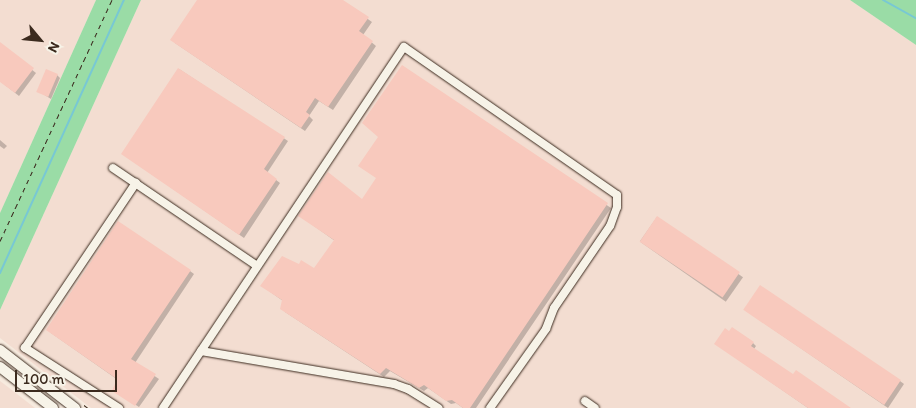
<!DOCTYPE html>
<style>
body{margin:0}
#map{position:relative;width:916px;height:408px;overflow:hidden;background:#f7ebdf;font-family:Itim,sans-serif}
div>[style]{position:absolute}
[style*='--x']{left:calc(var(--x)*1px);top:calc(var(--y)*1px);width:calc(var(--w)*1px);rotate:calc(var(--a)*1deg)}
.built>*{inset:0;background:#f3ddd1}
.green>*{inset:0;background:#9adca6}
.shadow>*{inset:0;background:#0003;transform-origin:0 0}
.stream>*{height:2px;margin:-1px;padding:0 1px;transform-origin:1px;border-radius:1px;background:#78c8d4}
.building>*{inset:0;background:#f8c9bd;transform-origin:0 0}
.path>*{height:1px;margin-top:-0.5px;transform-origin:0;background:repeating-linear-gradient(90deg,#3b2a1e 0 5px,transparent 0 9px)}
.roads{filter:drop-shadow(0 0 1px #3b2a1e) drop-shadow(0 0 1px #3b2a1e)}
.minor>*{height:8px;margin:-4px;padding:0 4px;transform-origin:4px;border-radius:4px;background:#f7f3e8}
.major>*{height:10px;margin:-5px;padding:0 5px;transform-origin:5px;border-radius:5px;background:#f7f3e8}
span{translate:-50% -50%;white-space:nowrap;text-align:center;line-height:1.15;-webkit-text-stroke:4.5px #f7f3e8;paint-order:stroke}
.north{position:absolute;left:15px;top:15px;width:50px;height:50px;-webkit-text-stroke:4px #f7f3e8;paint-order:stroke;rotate:118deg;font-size:14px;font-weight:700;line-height:20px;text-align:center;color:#3b2a1e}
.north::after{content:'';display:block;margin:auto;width:18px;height:22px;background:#3b2a1e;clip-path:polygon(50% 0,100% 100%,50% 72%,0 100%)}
.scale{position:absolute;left:15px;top:370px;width:102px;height:22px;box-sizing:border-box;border:2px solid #3b2a1e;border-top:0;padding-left:6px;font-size:15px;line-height:18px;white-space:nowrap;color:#3b2a1e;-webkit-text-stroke:4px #f7f3e8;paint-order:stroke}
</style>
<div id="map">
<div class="built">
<div style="clip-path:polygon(0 0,96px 0,0 213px)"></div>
<div style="clip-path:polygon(141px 0,850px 0,916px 45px,916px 408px,91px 408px,0 338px,0 310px)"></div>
<div style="clip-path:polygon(0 381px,4px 384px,35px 408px,0 408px)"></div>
</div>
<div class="green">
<div style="clip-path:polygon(96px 0,141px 0,0 310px,0 213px)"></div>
<div style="clip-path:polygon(850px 0,916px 0,916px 45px)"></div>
</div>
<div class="shadow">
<div style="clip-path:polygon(198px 0,341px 0,372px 22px,363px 35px,376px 46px,333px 110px,319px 101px,309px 116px,313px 120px,305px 131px,175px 43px)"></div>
<div style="clip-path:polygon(0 44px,36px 73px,19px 96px,0 81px)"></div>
<div style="clip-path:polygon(402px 67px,611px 208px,476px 408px,463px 408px,456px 403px,451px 404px,428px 388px,424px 391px,390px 371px,384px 377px,285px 312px,283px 301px,262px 286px,299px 266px,315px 269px,335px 241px,300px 216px,363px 200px,377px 179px,379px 137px)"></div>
<div style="clip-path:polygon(179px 69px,288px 141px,267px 173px,280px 183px,244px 238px,127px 157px)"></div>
<div style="clip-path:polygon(57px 75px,60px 78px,51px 99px,38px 91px)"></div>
<div style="clip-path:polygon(0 140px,7px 146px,4px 149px,0 146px)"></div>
<div style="left:657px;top:217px;width:105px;height:30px;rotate:35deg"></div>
<div style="clip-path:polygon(190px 271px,194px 274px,135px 363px,159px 379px,139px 407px,116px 392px,118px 380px,51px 333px)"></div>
<div style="clip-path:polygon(745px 310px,900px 381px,904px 384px,888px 408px)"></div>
<div style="clip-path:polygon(753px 343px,756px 346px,754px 349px,793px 376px,850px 408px,808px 408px,716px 344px)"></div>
</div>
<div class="stream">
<div style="--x:883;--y:0;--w:38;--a:29"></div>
<div style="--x:0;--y:273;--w:300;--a:-65.6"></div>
</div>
<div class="building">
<div style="clip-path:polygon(197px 0,343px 0,369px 17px,359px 31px,373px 41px,328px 107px,315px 98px,306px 112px,310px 115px,301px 128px,170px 40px)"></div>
<div style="clip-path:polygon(0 42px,34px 68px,15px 93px,0 82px)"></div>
<div style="clip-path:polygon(402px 65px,608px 203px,470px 408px,463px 408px,452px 400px,446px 401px,424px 385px,419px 388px,386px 368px,380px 374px,280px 309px,282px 300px,260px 286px,282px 256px,299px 264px,301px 260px,314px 268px,334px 240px,298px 216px,328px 172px,362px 199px,376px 178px,358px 166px,378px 137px,362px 123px)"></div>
<div style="clip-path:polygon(178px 68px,285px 137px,264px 169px,277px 179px,239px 235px,121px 154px)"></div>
<div style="left:46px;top:69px;width:13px;height:25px;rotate:23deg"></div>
<div style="left:657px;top:216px;width:100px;height:31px;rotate:34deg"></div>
<div style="clip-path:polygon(118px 221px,191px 270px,131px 359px,156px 374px,135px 406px,112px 391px,117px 379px,46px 330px)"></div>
<div style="left:760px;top:285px;width:170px;height:30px;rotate:34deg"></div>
<div style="clip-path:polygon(732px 327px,754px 342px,751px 346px,793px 374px,796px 370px,851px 408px,808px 408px,714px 344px,725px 328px,729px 331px)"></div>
</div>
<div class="path">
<div style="--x:0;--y:241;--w:266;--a:-65.1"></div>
<div style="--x:84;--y:405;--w:5;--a:37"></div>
</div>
<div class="roads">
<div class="minor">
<div style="--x:113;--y:168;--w:174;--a:34.2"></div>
<div style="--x:201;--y:351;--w:196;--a:9.7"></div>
<div style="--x:394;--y:384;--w:15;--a:20"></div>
<div style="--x:408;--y:389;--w:36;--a:32"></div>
<div style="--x:585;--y:401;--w:12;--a:35"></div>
<div style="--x:119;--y:408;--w:112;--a:-147.4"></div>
<div style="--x:25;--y:348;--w:199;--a:-56.1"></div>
<div style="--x:163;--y:408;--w:434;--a:-56.3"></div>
<div style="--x:404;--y:47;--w:259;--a:34.8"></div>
<div style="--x:617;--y:195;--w:12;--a:90"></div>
<div style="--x:617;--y:207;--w:20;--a:110"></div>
<div style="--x:610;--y:226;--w:99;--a:124.3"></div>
<div style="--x:554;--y:308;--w:22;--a:111"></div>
<div style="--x:546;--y:329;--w:97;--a:125.3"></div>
</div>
<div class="major">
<div style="--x:0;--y:350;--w:95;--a:37.7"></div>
<div style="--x:0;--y:367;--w:67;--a:37.7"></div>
</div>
</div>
<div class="north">N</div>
<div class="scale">100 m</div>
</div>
